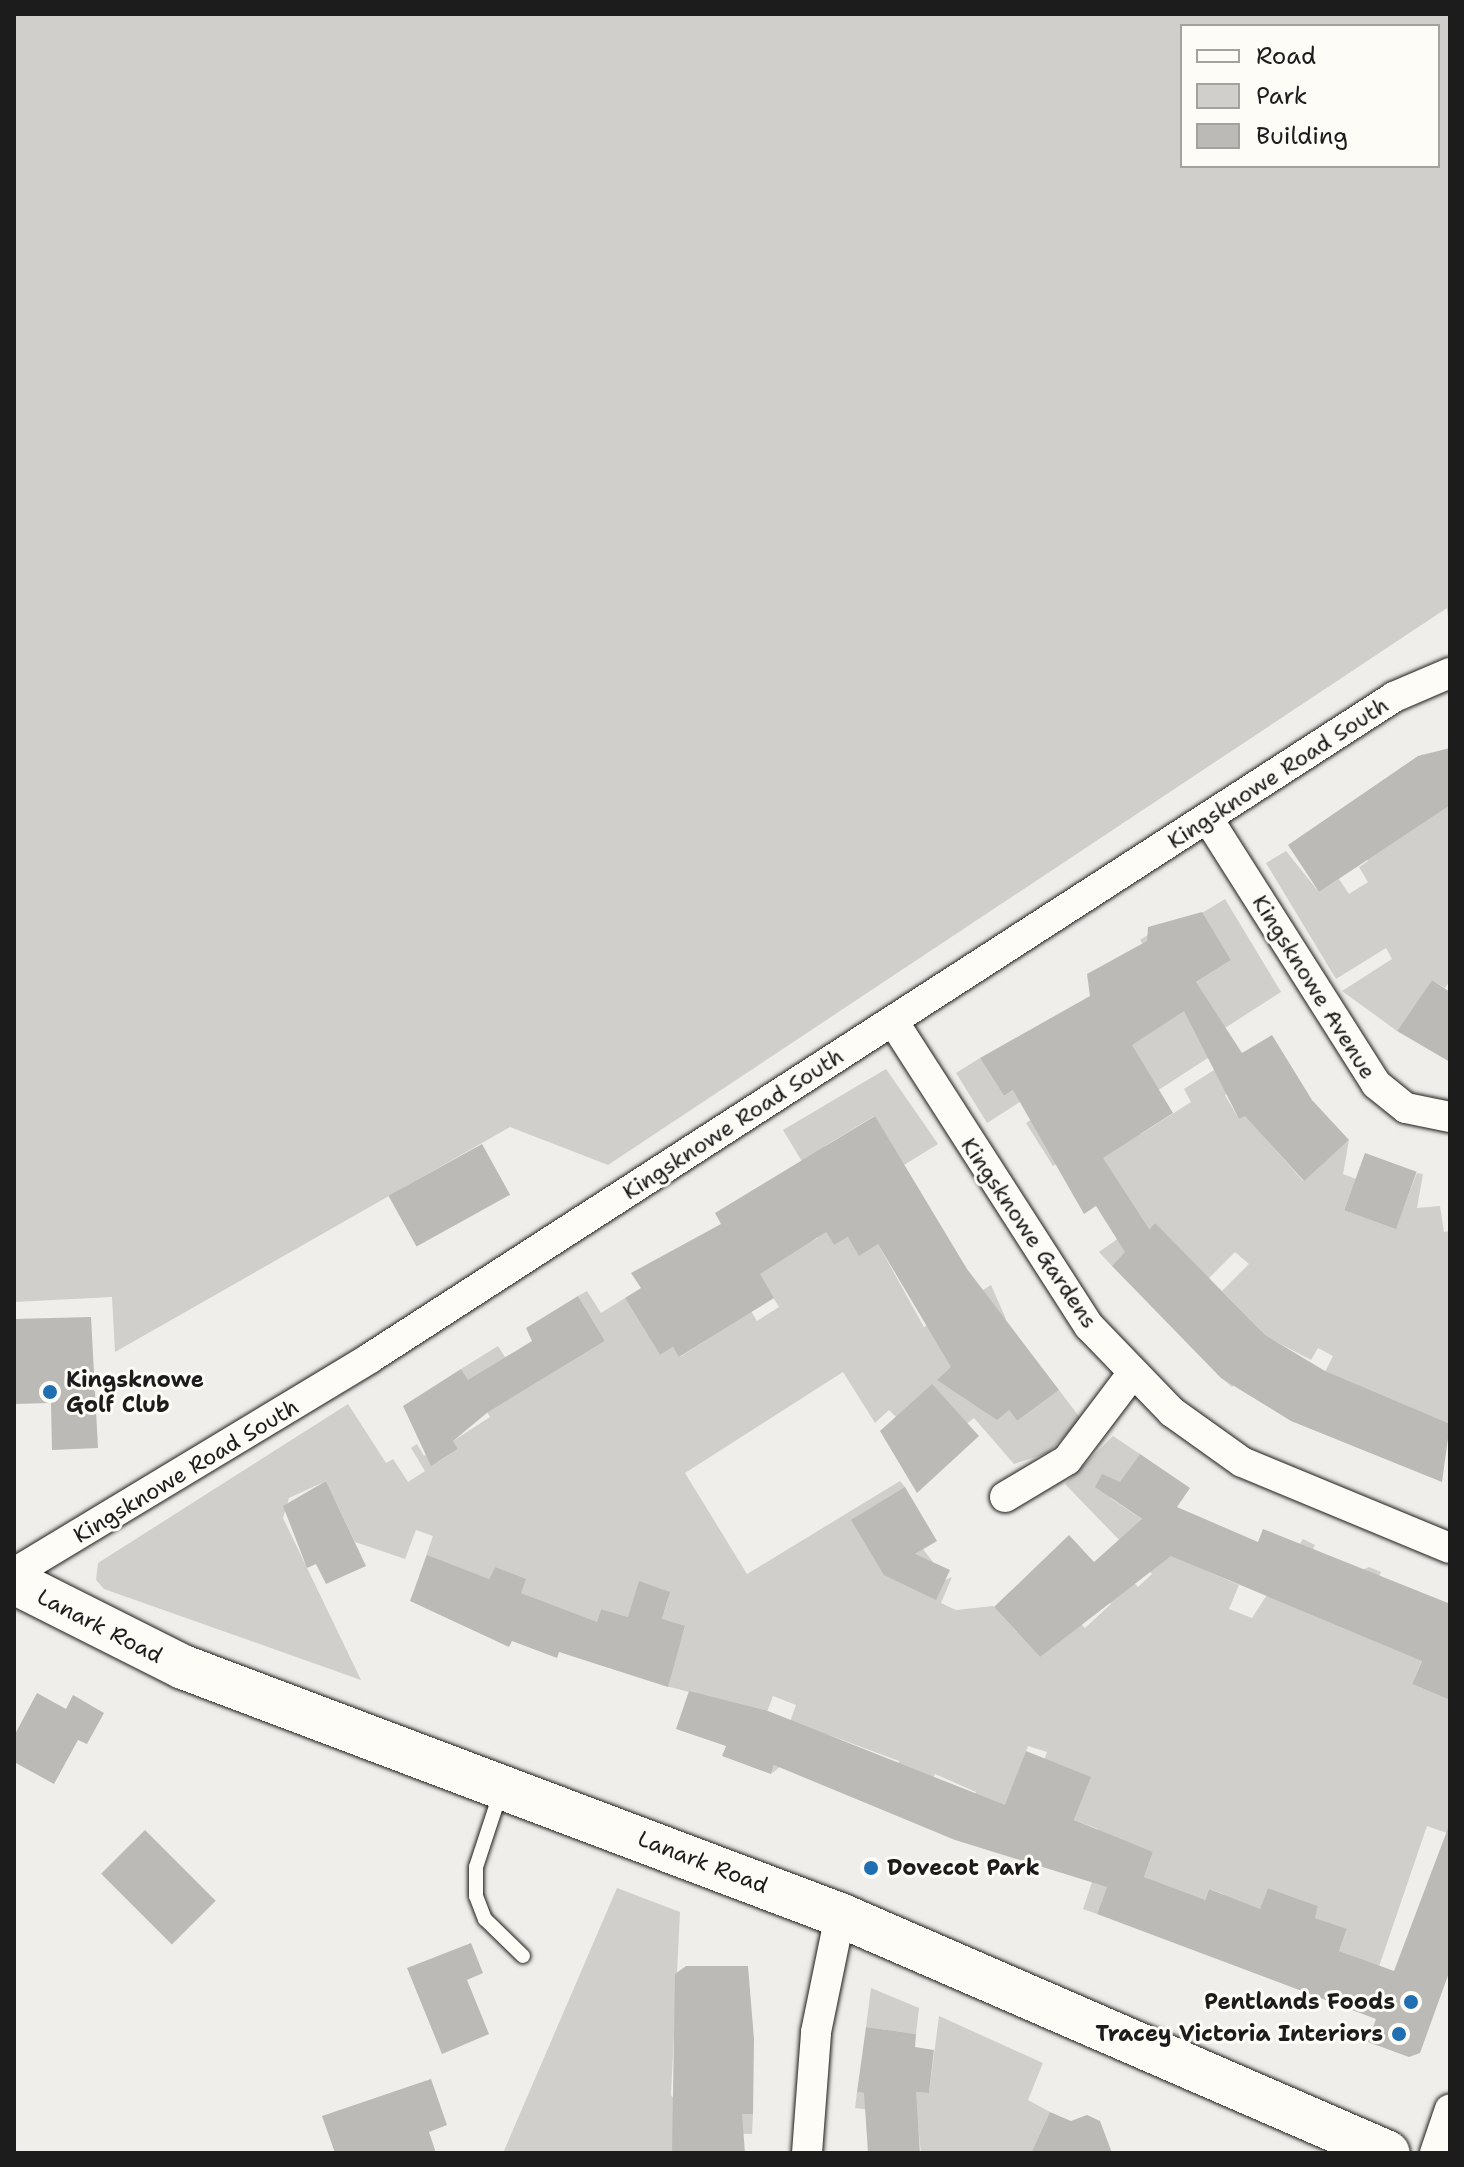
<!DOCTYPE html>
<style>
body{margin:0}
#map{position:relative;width:1464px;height:2167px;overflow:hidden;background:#f0eeea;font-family:"Shantell Sans",sans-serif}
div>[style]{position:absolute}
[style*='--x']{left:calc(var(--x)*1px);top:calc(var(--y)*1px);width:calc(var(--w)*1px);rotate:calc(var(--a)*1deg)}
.green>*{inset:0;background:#d0cfcc}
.building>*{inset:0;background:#bbbab6;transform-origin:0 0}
.roads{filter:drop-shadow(0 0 2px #1c1c1c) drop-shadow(0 0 2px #1c1c1c)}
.lane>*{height:14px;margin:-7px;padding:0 7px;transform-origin:7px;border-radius:7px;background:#fdfcf7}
.street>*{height:30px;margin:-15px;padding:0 15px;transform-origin:15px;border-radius:15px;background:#fdfcf7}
.primary>*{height:44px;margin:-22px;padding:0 22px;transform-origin:22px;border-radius:22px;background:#fdfcf7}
.dots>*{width:22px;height:22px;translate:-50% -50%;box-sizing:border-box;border:4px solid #fdfcf7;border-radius:50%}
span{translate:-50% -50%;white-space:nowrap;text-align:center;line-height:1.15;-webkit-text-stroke:6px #fdfcf7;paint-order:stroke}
.street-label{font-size:22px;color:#1c1c1c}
.poi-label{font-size:22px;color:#1c1c1c;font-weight:700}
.left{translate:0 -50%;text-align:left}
.right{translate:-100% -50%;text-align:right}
.frame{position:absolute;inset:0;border:16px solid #1c1c1c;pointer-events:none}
.legend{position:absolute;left:1180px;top:24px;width:260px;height:144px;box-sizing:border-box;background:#fdfcf7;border:2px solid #a3a29f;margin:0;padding:10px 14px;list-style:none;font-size:24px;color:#1c1c1c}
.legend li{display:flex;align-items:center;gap:16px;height:40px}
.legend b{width:40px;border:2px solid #a3a29f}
</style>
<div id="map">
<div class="green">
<div style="clip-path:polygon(evenodd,14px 14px,1450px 14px,1450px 637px,1447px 608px,608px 1165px,510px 1127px,115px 1352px,112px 1297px,14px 1302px,14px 14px,1182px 26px,1438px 26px,1438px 166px,1182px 166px,1182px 26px)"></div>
<div style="clip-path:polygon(1423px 754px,1450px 804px,1450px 981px,1445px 988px,1432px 980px,1397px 1031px,1342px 991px,1392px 959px,1386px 948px,1336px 979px,1266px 863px,1286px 851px,1319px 892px,1339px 879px,1349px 894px,1368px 882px,1359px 867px,1368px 861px,1338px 815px)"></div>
<div style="clip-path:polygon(1225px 899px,1281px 992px,1203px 1042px,1211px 1056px,1126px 1111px,1141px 1134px,1191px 1102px,1184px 1089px,1214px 1070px,1235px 1089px,1225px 1095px,1239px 1119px,1301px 1081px,1260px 1119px,1266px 1139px,1303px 1181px,1349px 1140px,1343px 1174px,1356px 1179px,1344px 1210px,1395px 1229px,1417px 1173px,1423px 1174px,1417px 1208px,1440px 1206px,1444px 1232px,1450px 1231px,1450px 1424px,1324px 1374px,1333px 1356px,1318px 1348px,1311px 1360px,1273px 1340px,1232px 1387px,1217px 1374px,1261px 1331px,1222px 1291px,1249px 1264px,1235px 1252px,1166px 1321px,1155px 1223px,1112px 1266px,1099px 1252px,1123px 1235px,1092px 1141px,1053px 1166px,1026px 1123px,1059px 1102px,1048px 1084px,987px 1123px,956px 1073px,980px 1058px,1004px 1096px,1060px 1061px,1161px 973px,1140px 940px,1148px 935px,1182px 991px,1231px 960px,1202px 913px)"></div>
<div style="clip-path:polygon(886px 1069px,938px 1144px,904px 1165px,874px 1116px,825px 1146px,836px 1218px,783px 1130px)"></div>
<div style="clip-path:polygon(818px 1219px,834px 1245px,848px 1237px,878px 1244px,924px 1327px,991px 1285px,1006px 1319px,952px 1353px,980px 1371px,1017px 1421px,1059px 1390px,1081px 1419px,1048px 1453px,1014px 1464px,974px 1418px,965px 1425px,930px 1386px,896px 1417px,889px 1410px,875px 1423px,843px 1372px,685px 1473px,747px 1574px,900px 1481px,905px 1487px,884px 1573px,923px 1549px,933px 1562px,920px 1591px,952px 1577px,941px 1603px,956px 1610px,993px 1606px,1040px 1657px,1070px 1612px,1085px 1628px,1111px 1604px,1097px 1588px,1105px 1553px,1138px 1587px,1152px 1574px,1065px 1484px,1113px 1436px,1140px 1454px,1110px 1498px,1176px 1542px,1228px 1529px,1209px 1572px,1239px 1585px,1229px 1609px,1252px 1618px,1303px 1539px,1315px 1545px,1289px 1603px,1369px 1567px,1381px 1572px,1355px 1632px,1436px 1627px,1412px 1684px,1450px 1700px,1450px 1834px,1427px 1826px,1371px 1990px,1348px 2008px,1338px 2005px,1355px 1957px,1339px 1951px,1347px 1930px,1315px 1918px,1318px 1906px,1268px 1888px,1247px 1945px,1223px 1894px,1209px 1889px,1203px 1904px,1144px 1877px,1153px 1852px,1124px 1841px,1097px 1914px,1083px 1909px,1092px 1882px,1081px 1877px,1098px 1829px,1074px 1820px,1088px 1784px,1029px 1803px,1047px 1752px,1028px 1746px,1003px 1813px,957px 1836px,976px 1792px,935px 1774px,914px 1819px,883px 1806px,899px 1761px,829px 1735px,811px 1780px,780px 1767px,771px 1774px,796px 1705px,773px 1696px,767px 1712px,666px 1686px,685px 1627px,658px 1633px,668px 1599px,664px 1590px,646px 1584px,628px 1617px,601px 1609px,597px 1623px,521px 1593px,495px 1567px,489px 1579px,438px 1583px,419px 1576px,433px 1536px,416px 1530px,405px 1559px,355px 1542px,326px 1481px,289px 1498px,283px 1518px,361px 1680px,104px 1589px,96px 1580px,98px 1563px,348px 1404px,386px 1463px,393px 1459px,408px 1482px,425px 1471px,411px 1448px,417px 1444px,424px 1456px,431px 1451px,438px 1462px,458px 1449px,453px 1441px,490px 1417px,461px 1369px,498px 1346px,505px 1357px,513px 1353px,532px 1385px,605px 1341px,578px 1296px,587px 1291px,601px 1313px,625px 1298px,660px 1355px,673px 1347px,680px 1357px,738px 1320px,706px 1234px,757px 1321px,779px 1307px,755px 1268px,818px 1238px)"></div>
<div style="clip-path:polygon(617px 1888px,680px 1912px,671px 2095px,686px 2113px,753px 2114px,752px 2134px,701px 2133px,687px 2153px,503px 2153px)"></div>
<div style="clip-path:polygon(871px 1988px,919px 2008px,916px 2034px,866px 2027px)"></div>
<div style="clip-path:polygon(939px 2016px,1043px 2063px,1028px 2100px,1050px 2112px,1031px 2153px,921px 2153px,917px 2116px,855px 2108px,857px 2092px,907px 2099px,909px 2091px,929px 2093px)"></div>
</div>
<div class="building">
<div style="clip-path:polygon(1450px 748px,1450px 805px,1319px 892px,1288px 845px,1418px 756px)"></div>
<div style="clip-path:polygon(1202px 912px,1231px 960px,1196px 982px,1242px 1053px,1272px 1035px,1312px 1100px,1349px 1140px,1304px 1181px,1245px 1116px,1239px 1119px,1184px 1011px,1132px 1045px,1173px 1113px,1103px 1158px,1149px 1229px,1155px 1223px,1265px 1335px,1325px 1371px,1450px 1424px,1442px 1482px,1291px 1421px,1221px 1378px,1112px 1266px,1125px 1252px,1096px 1206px,1084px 1214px,1013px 1090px,1004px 1096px,980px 1058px,1090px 996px,1087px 974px,1147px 941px,1148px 927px)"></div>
<div style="clip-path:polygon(1432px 980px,1450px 992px,1450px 1062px,1397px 1031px)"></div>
<div style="clip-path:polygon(875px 1116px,967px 1269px,1059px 1390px,1017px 1421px,1009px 1410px,997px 1420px,937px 1380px,951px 1367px,878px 1244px,859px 1256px,848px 1237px,834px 1245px,826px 1232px,760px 1274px,774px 1298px,679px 1357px,673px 1347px,660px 1355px,625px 1298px,641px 1288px,631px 1273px,721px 1224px,715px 1213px)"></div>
<div style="left:482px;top:1144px;width:58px;height:107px;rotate:61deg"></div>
<div style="left:1365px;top:1153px;width:55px;height:61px;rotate:20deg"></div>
<div style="clip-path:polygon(578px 1296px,605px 1341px,488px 1412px,453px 1441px,458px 1449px,431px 1466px,403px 1406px,461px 1369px,468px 1380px,532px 1341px,526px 1328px)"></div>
<div style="clip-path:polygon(91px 1317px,98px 1448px,52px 1450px,51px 1403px,14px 1404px,14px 1319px)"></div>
<div style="clip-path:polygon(932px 1384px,979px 1436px,917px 1493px,880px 1431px)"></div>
<div style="clip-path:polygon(1140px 1454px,1190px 1488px,1177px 1507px,1258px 1542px,1263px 1529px,1448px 1603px,1450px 1597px,1450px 1700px,1412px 1684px,1422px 1661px,1171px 1556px,1040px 1657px,994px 1607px,1069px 1535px,1094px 1562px,1142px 1519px,1095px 1487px,1102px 1474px,1120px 1482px)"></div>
<div style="clip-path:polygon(326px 1481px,366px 1566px,326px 1584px,316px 1564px,307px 1568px,283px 1506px)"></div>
<div style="clip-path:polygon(905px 1487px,937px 1541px,915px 1554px,950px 1570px,936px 1600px,884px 1575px,851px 1520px)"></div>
<div style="clip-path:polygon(427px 1555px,489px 1579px,495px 1567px,526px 1579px,521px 1593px,597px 1622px,601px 1609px,628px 1617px,639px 1581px,670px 1592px,662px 1619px,685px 1626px,668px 1687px,559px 1652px,557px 1658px,512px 1641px,509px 1647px,410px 1601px)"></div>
<div style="clip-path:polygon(689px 1691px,768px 1711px,1005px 1805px,1026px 1751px,1091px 1777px,1074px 1820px,1153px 1852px,1144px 1877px,1205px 1900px,1209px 1889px,1260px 1909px,1268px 1888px,1318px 1906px,1315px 1918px,1347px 1929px,1339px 1951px,1394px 1971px,1450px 1823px,1450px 1970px,1420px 2053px,1409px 2057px,1368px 2042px,1376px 2019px,1097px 1914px,1107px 1887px,955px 1840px,774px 1765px,771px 1774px,722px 1756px,726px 1746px,676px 1729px)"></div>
<div style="clip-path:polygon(37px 1693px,66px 1709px,73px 1695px,104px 1713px,87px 1744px,78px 1740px,54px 1784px,14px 1762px,14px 1736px)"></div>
<div style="left:145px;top:1830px;width:100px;height:62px;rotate:45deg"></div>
<div style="clip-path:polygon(471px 1943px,483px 1973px,467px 1980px,489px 2034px,442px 2054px,407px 1968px)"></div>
<div style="clip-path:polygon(686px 1966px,748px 1966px,754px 2039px,753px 2114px,742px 2114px,745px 2153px,672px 2153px,675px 1974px)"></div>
<div style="clip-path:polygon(866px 2027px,916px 2034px,915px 2047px,934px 2050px,929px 2093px,916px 2092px,920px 2153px,868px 2153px,864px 2093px,857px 2092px)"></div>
<div style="clip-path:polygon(431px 2079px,447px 2125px,429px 2132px,436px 2153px,335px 2153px,322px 2116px)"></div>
<div style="clip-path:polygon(1050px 2112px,1071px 2121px,1087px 2115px,1100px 2121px,1112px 2153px,1031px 2153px)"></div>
</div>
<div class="roads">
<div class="lane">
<div style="--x:501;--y:1791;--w:80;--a:108.2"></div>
<div style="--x:476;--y:1867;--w:29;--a:90"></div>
<div style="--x:476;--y:1896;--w:25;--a:69"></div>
<div style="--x:485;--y:1919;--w:53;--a:44.2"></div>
</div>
<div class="street">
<div style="--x:1208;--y:819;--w:314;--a:57.6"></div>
<div style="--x:1376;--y:1084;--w:38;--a:39"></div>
<div style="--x:1406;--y:1108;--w:45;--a:11.6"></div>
<div style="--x:893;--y:1021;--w:363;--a:57.3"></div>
<div style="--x:1089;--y:1326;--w:120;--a:46"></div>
<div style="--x:1172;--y:1412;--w:86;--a:35.5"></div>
<div style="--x:1242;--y:1462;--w:225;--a:22.5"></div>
<div style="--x:1005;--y:1497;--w:72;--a:-30.8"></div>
<div style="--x:1067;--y:1460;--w:108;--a:-52.9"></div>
<div style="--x:14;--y:1573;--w:416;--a:-31.1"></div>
<div style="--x:370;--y:1358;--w:1219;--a:-32.84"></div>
<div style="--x:1394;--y:697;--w:61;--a:-23.2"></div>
<div style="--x:807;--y:2153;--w:121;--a:-85.7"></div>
<div style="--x:816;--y:2032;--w:119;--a:-78.4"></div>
<div style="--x:1435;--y:2153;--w:46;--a:-71.2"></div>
</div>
<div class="primary">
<div style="--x:14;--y:1582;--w:189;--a:26.7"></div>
<div style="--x:183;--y:1667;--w:702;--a:20.68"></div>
<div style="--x:840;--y:1915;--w:597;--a:23.48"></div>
</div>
</div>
<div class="dots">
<div style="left:50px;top:1392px;background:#1f6fb2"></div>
<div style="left:871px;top:1868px;background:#1f6fb2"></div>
<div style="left:1411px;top:2002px;background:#1f6fb2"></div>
<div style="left:1399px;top:2034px;background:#1f6fb2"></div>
</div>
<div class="street-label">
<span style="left:1278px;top:773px;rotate:-33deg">Kingsknowe Road South</span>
<span style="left:1314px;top:987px;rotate:58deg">Kingsknowe Avenue</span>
<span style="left:733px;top:1124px;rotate:-33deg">Kingsknowe Road South</span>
<span style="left:1029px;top:1233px;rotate:56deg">Kingsknowe Gardens</span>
<span style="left:186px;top:1471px;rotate:-31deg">Kingsknowe Road South</span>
<span style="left:100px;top:1626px;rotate:27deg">Lanark Road</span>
<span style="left:703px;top:1862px;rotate:21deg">Lanark Road</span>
</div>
<div class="poi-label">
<span class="left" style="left:66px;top:1392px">Kingsknowe<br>Golf Club</span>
<span class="left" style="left:887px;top:1868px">Dovecot Park</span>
<span class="right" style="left:1395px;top:2002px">Pentlands Foods</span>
<span class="right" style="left:1383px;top:2034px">Tracey Victoria Interiors</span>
</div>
<div class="frame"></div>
<ul class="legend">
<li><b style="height:10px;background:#fdfcf7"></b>Road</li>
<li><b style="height:22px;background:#d0cfcc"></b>Park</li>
<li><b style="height:22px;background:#bbbab6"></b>Building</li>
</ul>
</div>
